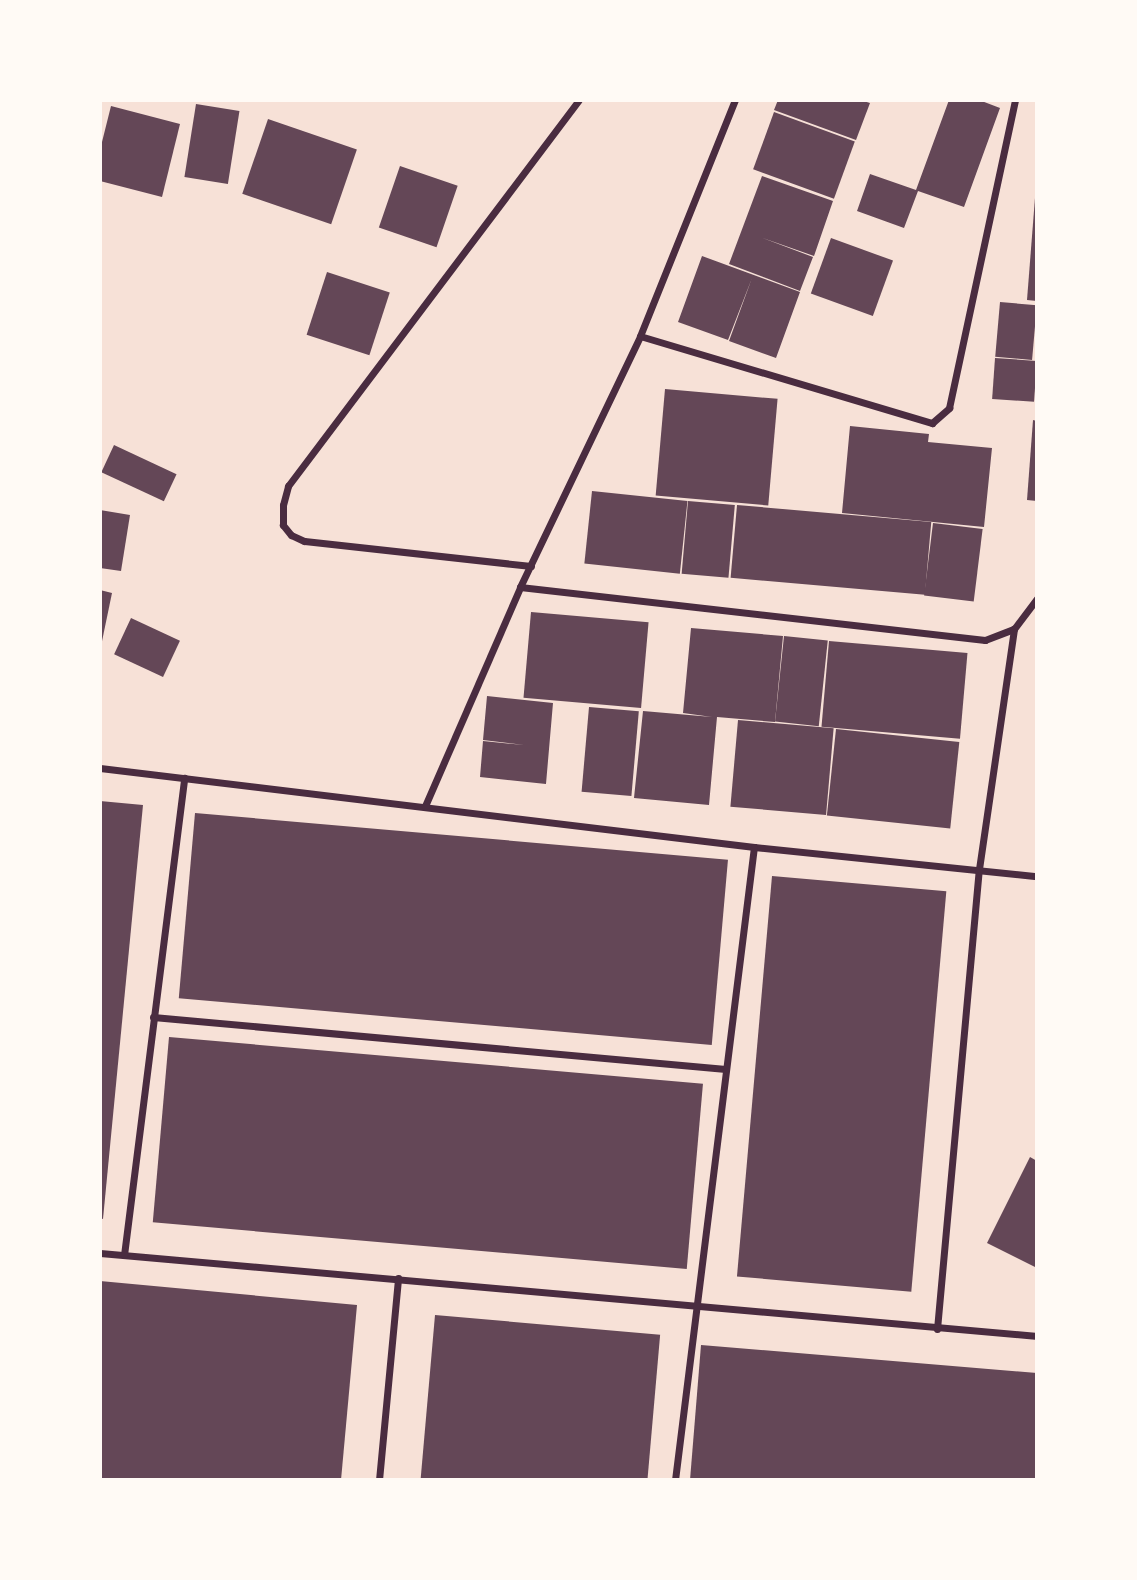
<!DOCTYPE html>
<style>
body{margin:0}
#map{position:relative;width:1137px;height:1580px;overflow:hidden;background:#f7e1d7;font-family:Signika,sans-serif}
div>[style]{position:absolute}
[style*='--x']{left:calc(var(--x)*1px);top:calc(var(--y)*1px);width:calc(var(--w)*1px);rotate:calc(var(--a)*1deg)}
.building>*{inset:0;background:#644757;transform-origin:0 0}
.minor>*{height:7px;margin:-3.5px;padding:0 3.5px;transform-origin:3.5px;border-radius:3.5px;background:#4a2c40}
span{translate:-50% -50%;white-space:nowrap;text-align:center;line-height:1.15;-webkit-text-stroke:7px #fffaf5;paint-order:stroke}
.frame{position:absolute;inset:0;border:102px solid #fffaf5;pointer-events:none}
</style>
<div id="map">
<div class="building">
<div style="clip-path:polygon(778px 100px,860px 100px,870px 103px,856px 140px,774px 110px)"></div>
<div style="clip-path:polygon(949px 100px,979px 100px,1000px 108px,964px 207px,918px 191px,904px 228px,857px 211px,870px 174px,916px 190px)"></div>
<div style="left:196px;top:104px;width:44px;height:74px;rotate:9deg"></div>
<div style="clip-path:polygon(111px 106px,180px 124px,162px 197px,100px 181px,100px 150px)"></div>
<div style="left:774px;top:112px;width:86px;height:61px;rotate:20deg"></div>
<div style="left:268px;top:119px;width:94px;height:79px;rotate:19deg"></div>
<div style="left:400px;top:166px;width:61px;height:65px;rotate:19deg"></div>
<div style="clip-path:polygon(762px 176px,833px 201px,814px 256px,760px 237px,813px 257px,800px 291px,729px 264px)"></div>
<div style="clip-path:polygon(1035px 198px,1037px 199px,1037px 301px,1027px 300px)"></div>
<div style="left:831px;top:238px;width:66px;height:59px;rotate:20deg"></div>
<div style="clip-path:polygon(702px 256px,800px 292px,776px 358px,729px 341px,752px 278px,728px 340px,678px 322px)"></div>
<div style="left:327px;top:272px;width:66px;height:66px;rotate:18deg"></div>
<div style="left:1000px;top:302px;width:37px;height:55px;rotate:5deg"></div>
<div style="left:995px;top:358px;width:42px;height:41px;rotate:4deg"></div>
<div style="left:665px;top:389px;width:113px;height:107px;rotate:5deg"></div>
<div style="clip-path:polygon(1033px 420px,1037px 421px,1037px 501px,1027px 500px)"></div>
<div style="clip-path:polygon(850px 426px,929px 434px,928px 442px,992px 448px,984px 527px,842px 513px)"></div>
<div style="left:114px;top:445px;width:69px;height:30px;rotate:25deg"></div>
<div style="left:592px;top:491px;width:96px;height:73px;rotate:6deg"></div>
<div style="left:688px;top:501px;width:47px;height:73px;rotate:5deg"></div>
<div style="left:737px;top:505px;width:195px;height:73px;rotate:5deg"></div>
<div style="clip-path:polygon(100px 510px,130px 515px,121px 571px,100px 568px)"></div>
<div style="left:933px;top:523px;width:50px;height:73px;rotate:7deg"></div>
<div style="clip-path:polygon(100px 590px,112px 593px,101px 646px,100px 646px)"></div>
<div style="left:531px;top:612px;width:118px;height:86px;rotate:5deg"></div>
<div style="left:131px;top:618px;width:54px;height:40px;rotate:25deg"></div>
<div style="clip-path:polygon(691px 628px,783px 636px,775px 722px,717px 717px,709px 805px,634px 798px,643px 711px,712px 717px,683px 713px)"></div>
<div style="left:784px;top:636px;width:44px;height:86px;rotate:6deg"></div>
<div style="left:829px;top:641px;width:139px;height:86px;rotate:5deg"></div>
<div style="clip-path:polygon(487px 696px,553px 703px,546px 784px,480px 777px,483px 741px,524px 745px,483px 740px)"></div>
<div style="left:589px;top:707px;width:50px;height:85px;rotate:5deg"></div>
<div style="left:738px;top:720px;width:96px;height:87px;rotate:5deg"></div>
<div style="left:836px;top:729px;width:124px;height:87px;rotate:6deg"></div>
<div style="clip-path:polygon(100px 801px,143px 805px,103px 1219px,100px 1218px)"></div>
<div style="left:195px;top:813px;width:535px;height:186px;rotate:5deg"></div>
<div style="left:772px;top:876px;width:175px;height:402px;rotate:5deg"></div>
<div style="left:169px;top:1037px;width:536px;height:186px;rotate:5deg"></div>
<div style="clip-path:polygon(1030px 1157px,1037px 1161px,1037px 1268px,987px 1243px)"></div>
<div style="clip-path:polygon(100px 1281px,357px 1305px,341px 1480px,100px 1480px)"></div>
<div style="left:435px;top:1315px;width:226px;height:166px;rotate:5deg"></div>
<div style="clip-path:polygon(701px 1345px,1037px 1373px,1037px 1480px,690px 1480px)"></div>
</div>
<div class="minor">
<div style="--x:640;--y:336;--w:305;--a:16.6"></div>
<div style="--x:932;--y:423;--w:23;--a:-41"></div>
<div style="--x:949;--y:408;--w:315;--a:-77.9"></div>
<div style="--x:531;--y:566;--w:228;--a:-173.7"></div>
<div style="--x:304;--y:541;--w:14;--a:-155"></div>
<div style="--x:291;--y:535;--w:13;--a:-129"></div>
<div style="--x:283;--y:525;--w:20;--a:-90"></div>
<div style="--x:283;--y:505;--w:20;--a:-75"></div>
<div style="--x:288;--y:486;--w:483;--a:-53"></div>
<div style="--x:520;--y:587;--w:468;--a:6.5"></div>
<div style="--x:985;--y:640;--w:31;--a:-21"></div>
<div style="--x:1014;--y:629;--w:38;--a:-53"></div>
<div style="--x:100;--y:768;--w:659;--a:6.89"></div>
<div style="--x:754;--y:847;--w:284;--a:5.9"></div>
<div style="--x:425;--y:806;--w:239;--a:-66.5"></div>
<div style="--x:520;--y:587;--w:278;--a:-64.4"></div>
<div style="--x:640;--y:336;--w:254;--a:-68.1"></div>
<div style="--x:153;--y:1017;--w:575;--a:5.19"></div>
<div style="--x:100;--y:1253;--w:941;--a:5.06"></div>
<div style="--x:124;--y:1255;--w:481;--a:-82.8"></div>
<div style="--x:937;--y:1329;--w:462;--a:-84.8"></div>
<div style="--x:979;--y:869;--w:243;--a:-81.7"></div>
<div style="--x:379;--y:1480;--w:203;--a:-84.6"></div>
<div style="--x:675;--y:1480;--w:638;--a:-82.89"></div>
</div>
<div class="frame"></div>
</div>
